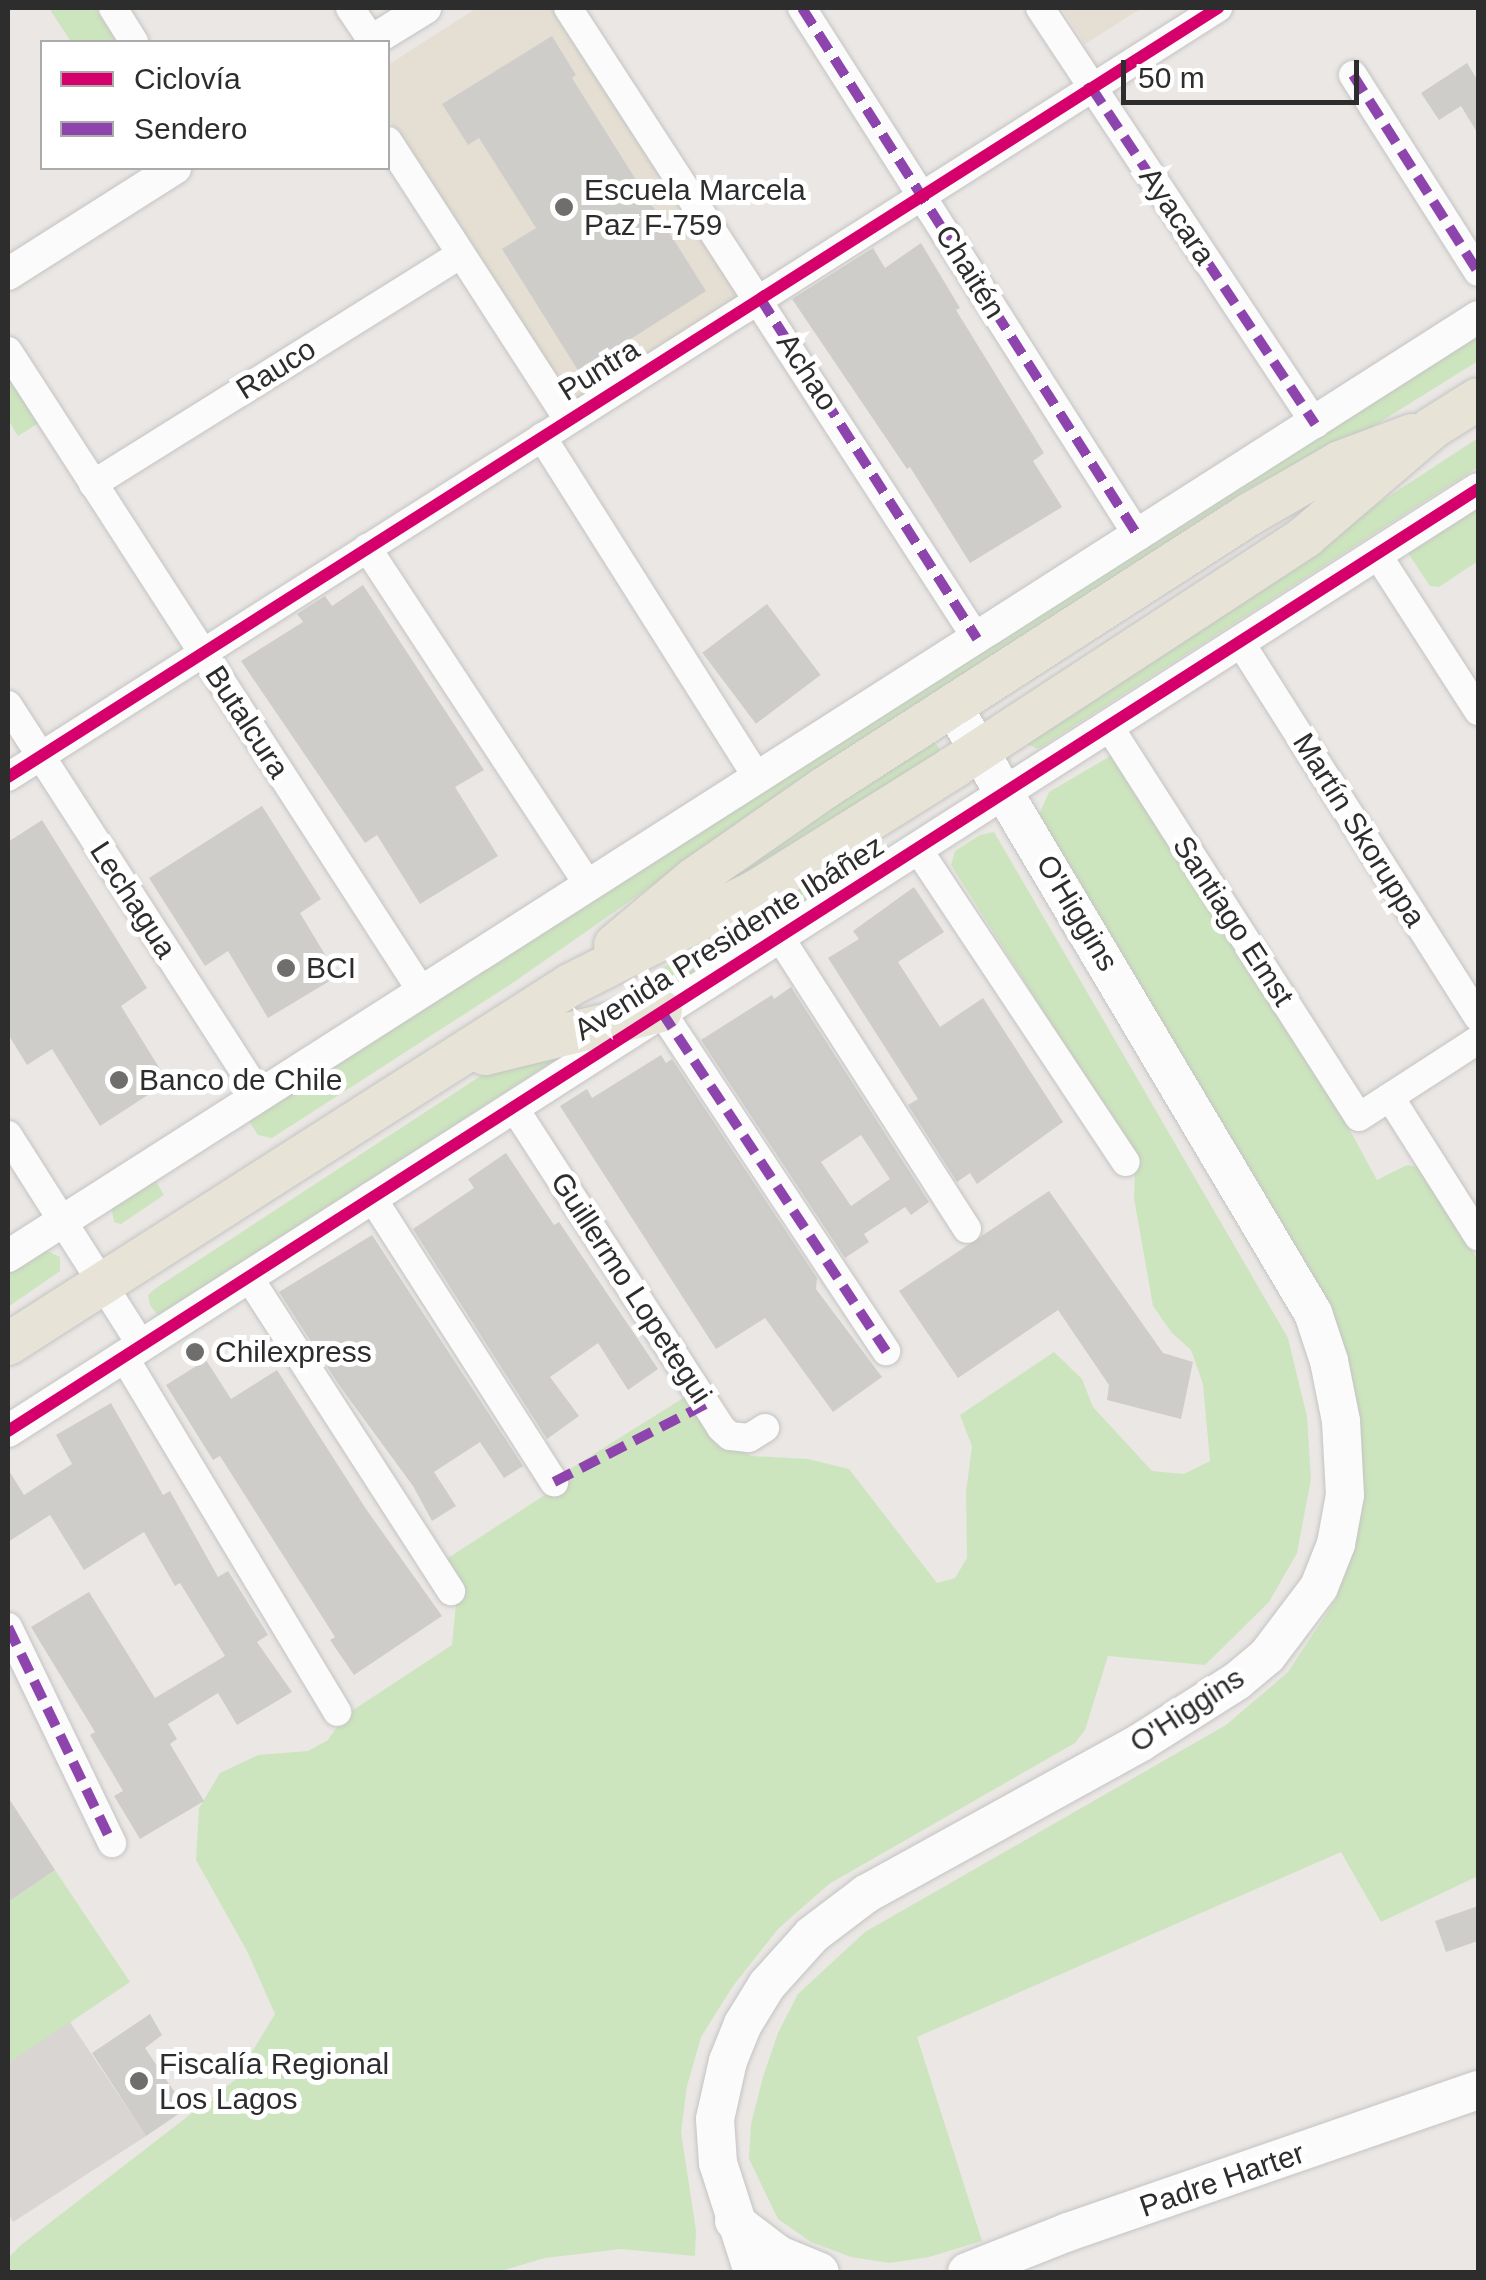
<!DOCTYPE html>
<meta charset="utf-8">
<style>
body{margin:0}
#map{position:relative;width:1486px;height:2280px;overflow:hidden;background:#eae7e4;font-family:Arial,sans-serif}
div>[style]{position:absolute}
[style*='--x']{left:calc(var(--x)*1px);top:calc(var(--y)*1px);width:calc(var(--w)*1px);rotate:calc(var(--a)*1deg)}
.education>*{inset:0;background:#e5dfd3}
.green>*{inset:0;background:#cde5be}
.plaza>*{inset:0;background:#d8d5d2}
.building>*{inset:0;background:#cfcdca;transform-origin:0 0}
.roads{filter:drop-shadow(0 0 2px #c4c4c4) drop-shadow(0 0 2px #c4c4c4)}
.minor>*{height:28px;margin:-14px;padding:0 14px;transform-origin:14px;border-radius:14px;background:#fcfbfb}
.tertiary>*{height:32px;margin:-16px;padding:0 16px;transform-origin:16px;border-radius:16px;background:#fcfbfb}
.secondary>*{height:38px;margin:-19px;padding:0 19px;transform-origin:19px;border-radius:19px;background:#fcfbfb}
.primary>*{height:42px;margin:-21px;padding:0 21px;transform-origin:21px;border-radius:21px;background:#e7e3d6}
.quiet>*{height:10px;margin-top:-5px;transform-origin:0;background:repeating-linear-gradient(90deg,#8e44ad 0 20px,transparent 0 30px)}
.cycleway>*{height:12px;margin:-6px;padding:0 6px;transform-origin:6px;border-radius:6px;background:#d6006c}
.dots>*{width:28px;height:28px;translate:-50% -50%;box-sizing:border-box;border:5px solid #fff;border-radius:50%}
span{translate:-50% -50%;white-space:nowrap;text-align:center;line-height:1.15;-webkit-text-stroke:10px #fff;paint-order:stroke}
.poi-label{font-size:30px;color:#2d2d2d}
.left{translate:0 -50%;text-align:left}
.street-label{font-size:30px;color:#2d2d2d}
.frame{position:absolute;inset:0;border:10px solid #2d2d2d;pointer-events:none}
.legend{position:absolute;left:40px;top:40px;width:350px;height:130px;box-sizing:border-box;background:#fff;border:2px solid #ababab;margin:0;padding:12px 18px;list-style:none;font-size:30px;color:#2d2d2d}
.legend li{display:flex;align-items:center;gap:20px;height:50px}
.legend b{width:50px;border:2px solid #ababab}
.scale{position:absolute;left:1121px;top:60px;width:238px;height:45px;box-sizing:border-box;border:5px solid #2d2d2d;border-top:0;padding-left:12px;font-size:30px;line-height:35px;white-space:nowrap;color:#2d2d2d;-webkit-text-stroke:8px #fff;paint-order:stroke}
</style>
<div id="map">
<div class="education">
<div style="clip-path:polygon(477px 8px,554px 8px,740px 297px,572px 405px,388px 118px,388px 65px)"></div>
<div style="clip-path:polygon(1062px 8px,1142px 8px,1085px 44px)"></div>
</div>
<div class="green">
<div style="clip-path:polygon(49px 8px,95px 8px,117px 42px,71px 42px)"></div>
<div style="clip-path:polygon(1478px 333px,1478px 361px,1372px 427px,1248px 489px,739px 825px,511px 984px,272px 1138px,258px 1135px,246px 1117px)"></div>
<div style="clip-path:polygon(8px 361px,45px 419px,18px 436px,8px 420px)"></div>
<div style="clip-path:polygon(1478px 438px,1478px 467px,1038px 749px,1027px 744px,1029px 732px)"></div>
<div style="clip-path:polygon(1478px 501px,1478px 561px,1439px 587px,1430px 586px,1408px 553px,1409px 545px)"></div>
<div style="clip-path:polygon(933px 742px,939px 747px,939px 754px,742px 876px,700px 893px)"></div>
<div style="clip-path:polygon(1114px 754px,1341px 1114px,1377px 1180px,1407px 1165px,1419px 1167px,1478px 1260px,1478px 1876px,1381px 1922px,1341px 1852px,917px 2037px,982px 2241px,929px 2257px,890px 2263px,851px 2257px,811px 2242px,778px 2219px,749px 2159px,751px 2124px,763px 2077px,778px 2033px,798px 1994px,865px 1932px,1226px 1725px,1288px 1672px,1336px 1599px,1349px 1560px,1348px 1393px,1038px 817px,1049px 792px)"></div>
<div style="clip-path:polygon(994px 832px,1288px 1338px,1307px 1417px,1311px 1479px,1297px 1553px,1269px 1602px,1205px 1665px,1108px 1656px,1085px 1730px,1075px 1743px,829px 1884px,778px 1929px,733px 1986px,701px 2037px,687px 2086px,681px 2132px,696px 2230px,695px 2256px,621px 2249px,545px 2258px,497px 2272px,8px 2272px,8px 2258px,21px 2245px,235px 2080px,275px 2014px,247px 1951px,196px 1860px,199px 1808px,220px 1773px,258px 1755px,308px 1751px,328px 1740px,344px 1716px,452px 1645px,457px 1593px,442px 1562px,560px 1485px,562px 1474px,688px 1395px,720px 1442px,752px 1456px,808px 1459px,849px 1469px,937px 1583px,955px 1578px,967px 1558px,966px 1492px,972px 1446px,960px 1415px,1054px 1352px,1082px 1379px,1093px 1407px,1152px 1471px,1184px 1474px,1210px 1461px,1203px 1384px,1191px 1350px,1172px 1333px,1153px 1306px,1134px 1198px,1135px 1171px,1120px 1133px,951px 865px,955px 851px,980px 835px)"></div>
<div style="clip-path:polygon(813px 874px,824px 891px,678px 984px,649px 996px,605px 1004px)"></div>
<div style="clip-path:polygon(600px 1031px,162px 1314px,157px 1314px,150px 1305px,148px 1295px,156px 1288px,482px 1075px,518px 1056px)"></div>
<div style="clip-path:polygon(154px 1178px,164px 1195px,121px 1224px,114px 1222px,111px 1205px)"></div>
<div style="clip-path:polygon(45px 1250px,60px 1257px,60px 1271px,8px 1307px,8px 1269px)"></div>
<div style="clip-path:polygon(55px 1870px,130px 1982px,10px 2063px,8px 1902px)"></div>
</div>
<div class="plaza">
<div style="clip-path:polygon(70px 2022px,146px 2136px,13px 2222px,8px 2213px,8px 2059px,10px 2062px)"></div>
</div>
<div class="building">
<div style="clip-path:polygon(552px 36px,576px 75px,572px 78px,706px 291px,579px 372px,502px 249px,536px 228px,479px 138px,468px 145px,442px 104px)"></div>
<div style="clip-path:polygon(1467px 63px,1478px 81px,1478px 134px,1461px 106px,1439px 120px,1421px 93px)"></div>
<div style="clip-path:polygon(921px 243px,960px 308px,956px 310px,1044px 453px,1033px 461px,1062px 507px,970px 563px,910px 467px,907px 469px,792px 299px,873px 248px,885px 268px)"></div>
<div style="clip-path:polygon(363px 585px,484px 770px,455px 787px,498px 856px,420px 904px,377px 835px,365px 843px,241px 661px,303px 622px,297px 614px,325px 596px,332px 606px)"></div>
<div style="left:767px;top:604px;width:89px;height:81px;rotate:53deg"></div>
<div style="clip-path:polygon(262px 806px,321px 899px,300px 913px,338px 976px,268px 1018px,228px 951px,205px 966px,149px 878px)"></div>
<div style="clip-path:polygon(42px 820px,147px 988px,121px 1006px,168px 1082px,100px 1126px,52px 1049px,27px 1065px,8px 1034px,8px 842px)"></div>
<div style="clip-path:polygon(914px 887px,944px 932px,898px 962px,940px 1027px,983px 998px,1063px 1122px,977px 1184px,970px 1173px,957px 1182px,908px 1105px,918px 1099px,828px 958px,859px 939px,853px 931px)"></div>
<div style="clip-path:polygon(evenodd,791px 987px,929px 1202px,911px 1215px,905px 1207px,864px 1234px,869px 1242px,845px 1258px,701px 1040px,772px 995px,774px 999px,791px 987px,861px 1135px,890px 1179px,851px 1206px,821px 1162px,861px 1135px)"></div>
<div style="clip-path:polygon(661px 1055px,666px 1063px,672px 1059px,817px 1278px,816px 1289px,882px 1377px,833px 1412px,765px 1318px,716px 1349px,560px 1106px,587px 1089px,592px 1098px)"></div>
<div style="clip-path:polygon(506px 1153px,554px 1225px,559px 1222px,658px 1369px,628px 1390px,598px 1343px,550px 1377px,579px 1416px,547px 1439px,413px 1229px,474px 1188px,468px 1179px)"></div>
<div style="clip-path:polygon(1049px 1191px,1163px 1353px,1193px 1362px,1181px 1419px,1107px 1400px,1109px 1385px,1058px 1310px,958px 1378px,899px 1291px)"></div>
<div style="clip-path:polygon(372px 1235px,523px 1466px,504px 1478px,480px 1442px,434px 1472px,456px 1506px,432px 1521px,413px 1486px,339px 1385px,279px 1292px)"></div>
<div style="clip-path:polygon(206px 1360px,231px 1399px,277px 1370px,366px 1509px,442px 1616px,354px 1675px,330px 1640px,335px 1637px,220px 1456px,213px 1460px,166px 1385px)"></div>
<div style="clip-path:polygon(111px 1403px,163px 1495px,170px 1491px,218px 1577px,228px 1571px,268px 1635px,257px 1642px,292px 1692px,237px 1725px,218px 1693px,168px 1724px,177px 1739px,170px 1744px,204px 1801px,140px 1839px,114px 1796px,123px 1791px,90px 1735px,95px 1732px,31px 1627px,89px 1592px,155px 1698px,225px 1656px,180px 1583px,175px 1586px,144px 1532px,84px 1570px,50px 1515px,8px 1542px,8px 1469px,24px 1495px,72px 1464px,56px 1435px)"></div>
<div style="clip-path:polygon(8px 1797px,55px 1870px,8px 1902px)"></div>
<div style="clip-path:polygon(1478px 1906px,1478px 1941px,1446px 1952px,1435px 1921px)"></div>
<div style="clip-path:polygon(150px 2014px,162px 2035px,145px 2048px,186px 2109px,146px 2136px,92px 2053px)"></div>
</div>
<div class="roads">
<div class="minor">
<div style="--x:113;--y:8;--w:40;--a:58"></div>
<div style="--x:350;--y:8;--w:40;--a:56"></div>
<div style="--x:568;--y:8;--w:752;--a:57.05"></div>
<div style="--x:802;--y:8;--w:626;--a:57.53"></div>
<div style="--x:1040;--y:8;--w:499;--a:56.5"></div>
<div style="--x:1353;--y:75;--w:233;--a:57.6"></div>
<div style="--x:388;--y:141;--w:331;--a:57.1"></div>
<div style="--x:8;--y:351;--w:763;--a:57.14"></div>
<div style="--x:542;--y:437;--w:404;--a:57.7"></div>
<div style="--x:93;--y:484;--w:432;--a:-32"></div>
<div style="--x:367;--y:548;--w:404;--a:56.7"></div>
<div style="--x:1377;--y:554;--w:187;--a:57.2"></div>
<div style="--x:1240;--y:642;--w:444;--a:57.6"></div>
<div style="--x:8;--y:705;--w:464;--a:57.2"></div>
<div style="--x:1108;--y:725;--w:465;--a:57.4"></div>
<div style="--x:1359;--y:1117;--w:142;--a:-32.9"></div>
<div style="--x:8;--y:777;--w:1434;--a:-32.44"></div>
<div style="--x:917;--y:848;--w:377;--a:56.4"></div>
<div style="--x:779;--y:936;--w:348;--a:57.3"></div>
<div style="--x:661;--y:1011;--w:408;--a:56.5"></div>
<div style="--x:1390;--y:1097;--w:165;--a:57.7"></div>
<div style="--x:513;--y:1106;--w:383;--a:57.1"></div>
<div style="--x:721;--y:1428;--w:12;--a:42"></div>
<div style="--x:730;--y:1436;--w:19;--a:6"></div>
<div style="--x:749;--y:1438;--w:19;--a:-32"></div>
<div style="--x:8;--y:1135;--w:250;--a:57.6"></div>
<div style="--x:371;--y:1196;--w:340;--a:57.4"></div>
<div style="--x:248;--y:1276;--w:375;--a:57.2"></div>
<div style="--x:124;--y:1357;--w:414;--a:59"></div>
<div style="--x:8;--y:1627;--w:240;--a:64.3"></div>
</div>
<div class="tertiary">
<div style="--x:370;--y:42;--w:65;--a:-31.7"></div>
<div style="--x:8;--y:274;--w:198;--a:-32.4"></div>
<div style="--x:8;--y:1256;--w:1744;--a:-32.57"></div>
<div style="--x:8;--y:1431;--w:1746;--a:-32.65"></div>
</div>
<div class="secondary">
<div style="--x:734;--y:2221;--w:56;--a:37.1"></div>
<div style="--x:779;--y:2255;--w:44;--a:22.5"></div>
<div style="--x:753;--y:2272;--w:114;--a:-107.8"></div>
<div style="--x:718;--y:2163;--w:44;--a:-93.9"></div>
<div style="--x:715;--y:2119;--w:59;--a:-77.4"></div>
<div style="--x:728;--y:2061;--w:40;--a:-68"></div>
<div style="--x:743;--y:2024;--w:46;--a:-58.4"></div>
<div style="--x:767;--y:1985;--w:67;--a:-48"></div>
<div style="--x:812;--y:1935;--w:68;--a:-37.2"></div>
<div style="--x:866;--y:1894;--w:314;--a:-28.9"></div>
<div style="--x:1141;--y:1742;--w:114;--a:-32.4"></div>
<div style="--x:1237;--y:1681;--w:39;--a:-40"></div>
<div style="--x:1267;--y:1656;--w:86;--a:-53"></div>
<div style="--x:1319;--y:1587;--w:46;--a:-68.4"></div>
<div style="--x:1336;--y:1544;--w:50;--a:-79.6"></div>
<div style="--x:1345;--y:1495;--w:74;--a:-93.1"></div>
<div style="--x:1341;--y:1421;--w:61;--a:-101.3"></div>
<div style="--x:1329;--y:1361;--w:51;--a:-108.4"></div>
<div style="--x:1313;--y:1313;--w:705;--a:-120.71"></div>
<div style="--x:967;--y:2272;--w:109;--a:-21.6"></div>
<div style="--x:1068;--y:2232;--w:434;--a:-19.1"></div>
</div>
<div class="primary">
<div style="--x:615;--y:945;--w:103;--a:-39.9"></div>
<div style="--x:694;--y:879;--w:157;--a:-34.9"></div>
<div style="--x:823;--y:789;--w:508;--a:-32.78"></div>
<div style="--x:1250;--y:514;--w:104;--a:-30"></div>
<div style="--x:1340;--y:462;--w:77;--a:-20.6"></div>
<div style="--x:485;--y:1054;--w:181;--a:-13.7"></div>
<div style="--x:8;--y:1344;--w:667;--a:-32.57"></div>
<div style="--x:570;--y:985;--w:211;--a:-26.8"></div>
<div style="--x:758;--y:890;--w:231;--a:-32.1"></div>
<div style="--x:954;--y:767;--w:420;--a:-33.2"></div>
<div style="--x:1305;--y:537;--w:167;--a:-40.6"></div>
<div style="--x:1432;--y:428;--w:54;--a:-32.2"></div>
</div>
</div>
<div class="quiet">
<div style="--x:802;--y:8;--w:626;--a:57.53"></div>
<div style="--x:1353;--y:75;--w:233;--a:57.6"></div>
<div style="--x:1086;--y:90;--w:6;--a:-31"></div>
<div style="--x:1091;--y:87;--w:405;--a:56.4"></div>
<div style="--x:766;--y:294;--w:7;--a:146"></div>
<div style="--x:760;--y:298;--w:404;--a:57.5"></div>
<div style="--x:661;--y:1011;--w:408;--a:56.5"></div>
<div style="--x:554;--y:1482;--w:171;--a:-27.2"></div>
<div style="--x:8;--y:1627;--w:240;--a:64.3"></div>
</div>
<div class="cycleway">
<div style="--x:8;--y:777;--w:1434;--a:-32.44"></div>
<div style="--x:8;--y:1431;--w:1746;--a:-32.65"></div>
</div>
<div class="dots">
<div style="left:564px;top:207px;background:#6f6e6d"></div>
<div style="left:286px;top:968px;background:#6f6e6d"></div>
<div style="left:119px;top:1080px;background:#6f6e6d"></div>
<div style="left:195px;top:1352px;background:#6f6e6d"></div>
<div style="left:139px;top:2081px;background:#6f6e6d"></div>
</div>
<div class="poi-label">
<span class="left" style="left:584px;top:207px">Escuela Marcela<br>Paz F-759</span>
<span class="left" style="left:306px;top:968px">BCI</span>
<span class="left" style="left:139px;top:1080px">Banco de Chile</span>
<span class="left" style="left:215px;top:1352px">Chilexpress</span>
<span class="left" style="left:159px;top:2081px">Fiscalía Regional<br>Los Lagos</span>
</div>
<div class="street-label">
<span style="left:1177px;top:216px;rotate:56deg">Ayacara</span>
<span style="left:970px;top:272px;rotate:58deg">Chaitén</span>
<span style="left:276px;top:369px;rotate:-32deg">Rauco</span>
<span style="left:599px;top:370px;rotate:-32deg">Puntra</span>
<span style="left:807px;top:372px;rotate:57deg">Achao</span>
<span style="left:247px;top:722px;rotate:57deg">Butalcura</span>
<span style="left:1359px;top:830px;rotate:58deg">Martín Skoruppa</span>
<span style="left:133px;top:900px;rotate:57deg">Lechagua</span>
<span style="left:1077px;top:913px;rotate:59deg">O'Higgins</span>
<span style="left:1233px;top:921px;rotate:57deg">Santiago Emst</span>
<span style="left:729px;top:938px;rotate:-32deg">Avenida Presidente Ibáñez</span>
<span style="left:631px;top:1288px;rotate:57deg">Guillermo Lopetegui</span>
<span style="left:1187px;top:1710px;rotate:-33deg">O'Higgins</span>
<span style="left:1222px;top:2180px;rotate:-19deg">Padre Harter</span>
</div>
<div class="frame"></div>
<ul class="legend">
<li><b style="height:12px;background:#d6006c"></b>Ciclovía</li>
<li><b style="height:12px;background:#8e44ad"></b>Sendero</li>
</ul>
<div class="scale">50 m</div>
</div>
